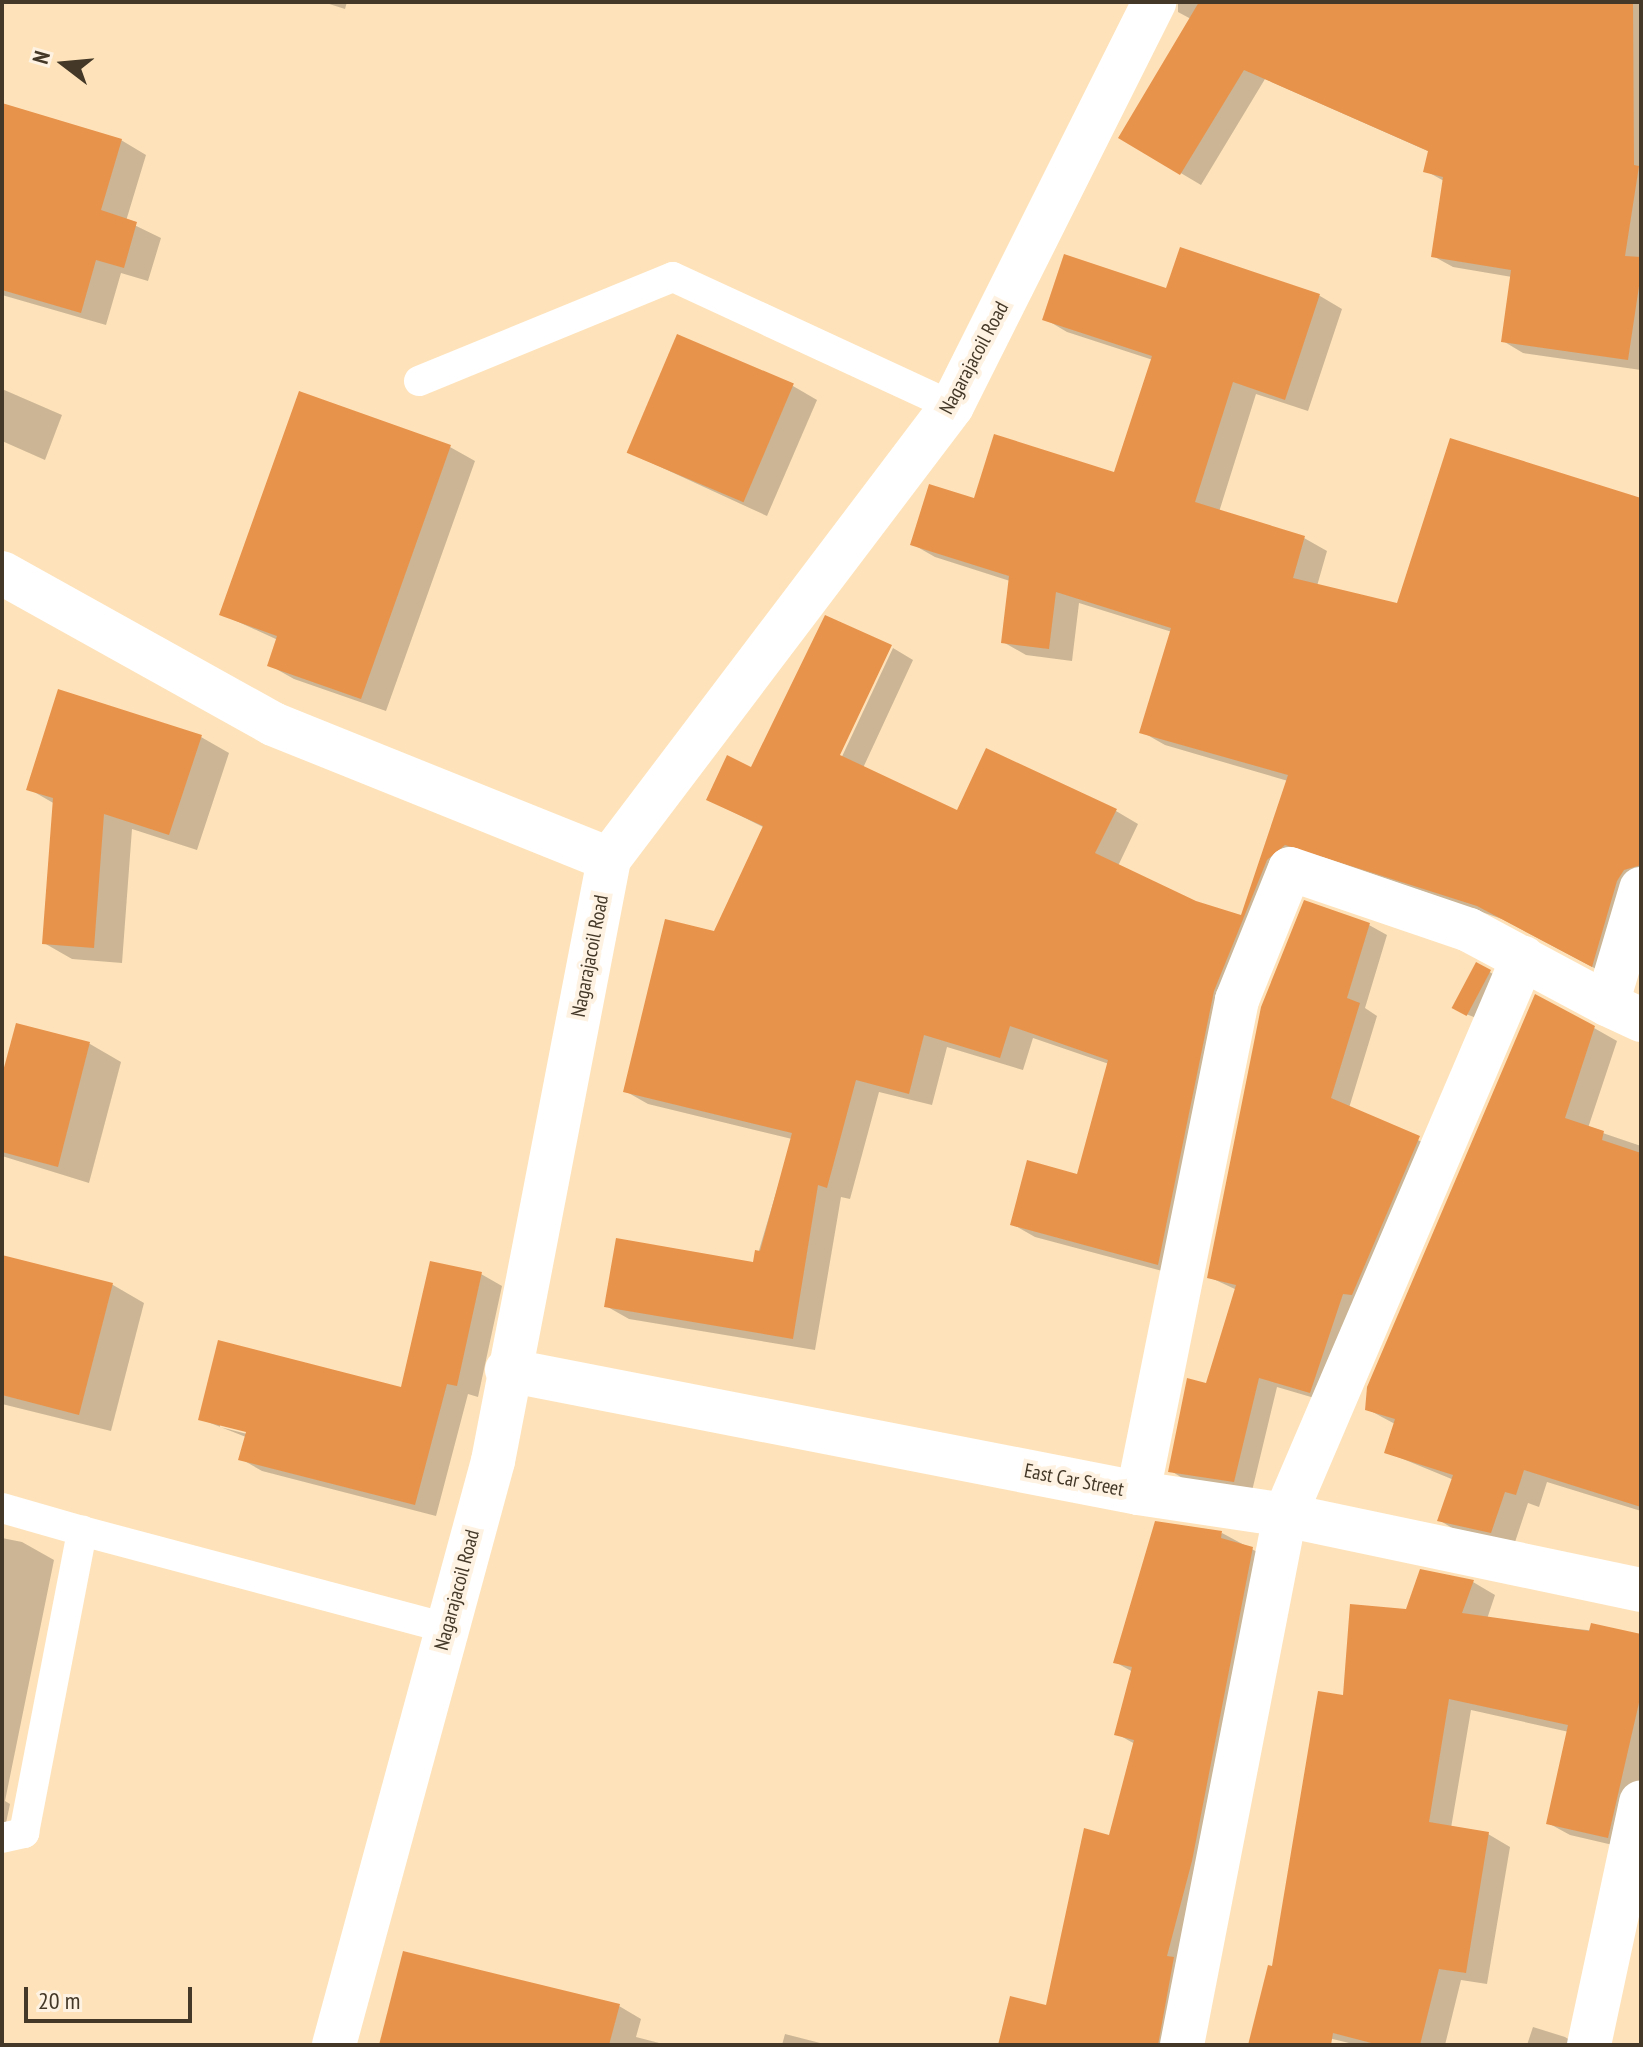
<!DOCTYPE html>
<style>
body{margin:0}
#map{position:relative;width:1643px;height:2047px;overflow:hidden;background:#fee3ba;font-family:"PT Sans Narrow",sans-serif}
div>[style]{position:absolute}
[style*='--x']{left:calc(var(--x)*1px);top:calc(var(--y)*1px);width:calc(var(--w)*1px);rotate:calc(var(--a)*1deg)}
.shadow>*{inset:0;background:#0003}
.building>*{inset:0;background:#e8934c;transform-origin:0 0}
.lane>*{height:30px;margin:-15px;padding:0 15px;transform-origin:15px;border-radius:15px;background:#fff}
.street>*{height:44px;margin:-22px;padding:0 22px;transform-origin:22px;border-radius:22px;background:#fff}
.secondary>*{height:44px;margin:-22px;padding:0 22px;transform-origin:22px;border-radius:22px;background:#fff}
span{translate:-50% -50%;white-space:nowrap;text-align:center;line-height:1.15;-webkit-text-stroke:8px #fef3e3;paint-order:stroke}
.street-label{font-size:20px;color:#443928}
.frame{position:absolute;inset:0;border:4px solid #443928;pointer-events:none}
.north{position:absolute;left:24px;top:24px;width:80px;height:80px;-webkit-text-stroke:6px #fef3e3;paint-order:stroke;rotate:286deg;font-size:22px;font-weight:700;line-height:32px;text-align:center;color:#443928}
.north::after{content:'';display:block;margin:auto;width:28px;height:36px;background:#443928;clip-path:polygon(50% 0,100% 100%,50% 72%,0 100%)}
.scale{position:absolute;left:24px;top:1987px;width:168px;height:36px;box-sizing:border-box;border:4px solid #443928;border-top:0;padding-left:10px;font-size:24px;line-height:28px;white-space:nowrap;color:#443928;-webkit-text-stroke:6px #fef3e3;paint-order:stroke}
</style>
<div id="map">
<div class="shadow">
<div style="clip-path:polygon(323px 2px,347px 2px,345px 9px)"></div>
<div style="clip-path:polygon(1178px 2px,1641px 2px,1641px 370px,1523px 353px,1503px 341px,1512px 277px,1453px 267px,1433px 256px,1444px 181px,1426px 171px,1430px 152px,1265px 79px,1201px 185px,1120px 137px,1191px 19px,1178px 12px)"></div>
<div style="clip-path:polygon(2px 105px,121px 140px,146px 155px,126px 221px,161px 238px,148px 281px,121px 273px,106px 325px,2px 295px)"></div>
<div style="clip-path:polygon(1181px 250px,1320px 296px,1342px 309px,1308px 411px,1256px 394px,1219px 512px,1304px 538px,1327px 551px,1317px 586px,1398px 605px,1641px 503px,1641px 893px,1615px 979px,1502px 919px,1323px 857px,1297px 862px,1181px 1276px,1035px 1237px,1012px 1224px,1079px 1176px,1109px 1064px,1033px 1038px,1023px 1070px,947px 1047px,932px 1105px,879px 1092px,850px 1199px,841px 1197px,815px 1350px,629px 1319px,606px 1306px,755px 1264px,792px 1139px,648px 1104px,625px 1091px,715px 933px,765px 828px,709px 800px,752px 770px,838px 765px,893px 648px,913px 660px,863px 768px,958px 812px,1116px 811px,1138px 824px,1118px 866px,1195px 903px,1243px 918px,1288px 781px,1165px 745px,1142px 732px,1172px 632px,1079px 603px,1072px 661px,1026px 655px,1003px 642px,1010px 581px,935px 557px,912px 544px,975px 500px,1116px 474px,1153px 360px,1067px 332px,1045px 319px,1168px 290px)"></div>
<div style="clip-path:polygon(793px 386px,817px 400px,767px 516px,628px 452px)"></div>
<div style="clip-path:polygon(2px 389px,62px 415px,45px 460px,2px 441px)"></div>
<div style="clip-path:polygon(450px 447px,475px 461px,386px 711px,294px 679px,269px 665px,278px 640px,221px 614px)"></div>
<div style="clip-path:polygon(201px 737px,229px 753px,197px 850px,132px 829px,122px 963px,72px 959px,44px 943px,55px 804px,29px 789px)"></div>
<div style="clip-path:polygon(1369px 925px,1387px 935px,1365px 1008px,1377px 1016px,1349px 1108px,1437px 1149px,1328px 1402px,1277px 1387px,1252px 1491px,1189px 1482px,1171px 1471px,1208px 1385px,1237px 1290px,1209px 1277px)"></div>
<div style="clip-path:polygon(1476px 965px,1497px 976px,1479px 1019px,1466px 1014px)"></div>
<div style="clip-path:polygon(17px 1025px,90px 1044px,121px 1062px,89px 1183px,2px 1156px,2px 1083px)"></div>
<div style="clip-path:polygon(1594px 1028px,1617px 1041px,1588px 1128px,1641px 1146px,1641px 1511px,1547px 1482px,1539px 1507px,1528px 1503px,1514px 1545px,1462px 1534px,1439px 1520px,1454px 1480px,1386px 1452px,1395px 1424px,1367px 1409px)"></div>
<div style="clip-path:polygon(2px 1257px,113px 1285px,144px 1303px,111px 1431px,2px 1404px)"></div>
<div style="clip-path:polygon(evenodd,481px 1274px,502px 1286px,478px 1397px,468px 1394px,436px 1516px,262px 1471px,241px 1459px,246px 1437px,200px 1419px,403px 1389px,481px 1274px,220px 1423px,256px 1432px,255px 1436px,220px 1427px,220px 1423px)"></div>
<div style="clip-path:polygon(1222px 1533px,1274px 1561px,1180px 2045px,1000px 2045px,1047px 2007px,1110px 1838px,1135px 1744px,1117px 1734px,1133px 1672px,1115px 1662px)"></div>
<div style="clip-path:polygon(2px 1538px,22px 1542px,54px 1560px,5px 1801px,10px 1804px,2px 1842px)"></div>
<div style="clip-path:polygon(1421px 1571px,1473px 1582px,1495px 1595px,1487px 1619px,1641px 1636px,1641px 1809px,1630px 1849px,1570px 1835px,1548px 1823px,1569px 1732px,1471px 1710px,1451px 1828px,1488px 1834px,1510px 1847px,1487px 1984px,1461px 1980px,1445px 2045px,1357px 2045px,1280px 2026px,1274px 1968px,1345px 1697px,1407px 1611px)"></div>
<div style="clip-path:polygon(619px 2006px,641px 2019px,636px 2037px,667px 2045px,382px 2045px)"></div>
<div style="clip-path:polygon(1533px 2027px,1565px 2037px,1578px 2045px,1527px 2045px)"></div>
<div style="clip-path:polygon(785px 2034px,828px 2045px,782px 2045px)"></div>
</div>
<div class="building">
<div style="clip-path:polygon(1199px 2px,1633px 2px,1634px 165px,1639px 166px,1625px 256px,1641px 257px,1641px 273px,1628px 360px,1501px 342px,1511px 270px,1431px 257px,1443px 177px,1423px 172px,1428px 151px,1244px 70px,1180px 175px,1118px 138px)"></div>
<div style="clip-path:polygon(2px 103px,122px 139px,101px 210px,137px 222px,124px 268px,96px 260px,81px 313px,2px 290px)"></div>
<div style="clip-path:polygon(1180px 247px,1320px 294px,1285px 400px,1233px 382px,1195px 502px,1305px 536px,1293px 578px,1397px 603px,1450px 438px,1641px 498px,1641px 865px,1624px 870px,1617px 881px,1592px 967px,1477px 906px,1285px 845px,1267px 860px,1214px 991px,1158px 1265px,1010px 1225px,1027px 1160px,1077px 1174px,1108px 1060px,1010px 1026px,1000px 1058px,924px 1035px,909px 1094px,856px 1080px,827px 1188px,818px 1185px,793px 1339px,604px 1307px,616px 1238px,753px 1262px,755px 1250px,760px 1251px,792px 1133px,623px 1092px,665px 919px,714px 931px,763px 826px,706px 800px,727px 755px,751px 767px,825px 615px,892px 645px,840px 755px,957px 810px,986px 748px,1117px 809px,1095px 853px,1196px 901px,1241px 915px,1288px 775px,1139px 733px,1171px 628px,1056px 592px,1049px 649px,1001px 643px,1009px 576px,910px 545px,929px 484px,974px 498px,994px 434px,1114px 472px,1152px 356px,1042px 320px,1064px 254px,1166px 288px)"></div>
<div style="left:677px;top:334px;width:127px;height:129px;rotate:23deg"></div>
<div style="clip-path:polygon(299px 391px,451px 445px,361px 699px,267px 666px,277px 636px,219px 615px)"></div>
<div style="clip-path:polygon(58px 689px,202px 735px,169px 835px,104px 814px,94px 948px,42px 944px,53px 798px,26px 790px)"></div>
<div style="clip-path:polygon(1304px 900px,1370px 923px,1347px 998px,1360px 1003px,1331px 1098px,1420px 1136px,1352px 1295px,1343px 1294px,1310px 1393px,1259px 1378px,1234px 1482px,1168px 1472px,1187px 1378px,1206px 1383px,1236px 1285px,1207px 1278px,1261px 1007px)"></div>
<div style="left:1476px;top:962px;width:17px;height:52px;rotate:28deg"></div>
<div style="clip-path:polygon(1535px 994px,1595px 1026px,1565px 1118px,1604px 1131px,1602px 1140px,1641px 1153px,1641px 1507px,1524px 1470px,1516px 1495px,1505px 1492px,1491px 1533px,1437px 1521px,1453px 1475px,1384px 1453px,1395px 1419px,1365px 1410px,1367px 1387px)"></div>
<div style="clip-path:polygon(16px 1023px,90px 1042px,58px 1167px,2px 1152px,2px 1075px)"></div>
<div style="clip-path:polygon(2px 1255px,113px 1283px,79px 1415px,2px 1395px)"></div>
<div style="clip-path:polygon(430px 1261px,482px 1272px,457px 1386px,447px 1384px,415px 1505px,238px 1460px,246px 1432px,198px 1420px,218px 1340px,401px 1387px)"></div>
<div style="clip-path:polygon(1155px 1521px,1222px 1531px,1221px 1538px,1253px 1547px,1192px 1861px,1167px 1956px,1174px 1957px,1158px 2045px,998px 2045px,1010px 1996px,1046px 2005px,1084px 1828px,1109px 1835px,1134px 1740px,1114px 1735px,1132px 1667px,1113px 1663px)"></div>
<div style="clip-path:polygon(1420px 1569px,1474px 1580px,1462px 1613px,1589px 1631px,1591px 1623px,1641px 1634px,1641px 1694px,1608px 1838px,1546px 1824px,1568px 1725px,1449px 1699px,1429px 1822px,1489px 1832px,1466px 1973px,1439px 1969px,1420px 2045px,1379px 2045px,1333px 2033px,1331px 2045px,1248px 2045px,1268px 1965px,1272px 1966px,1318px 1691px,1343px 1695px,1350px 1604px,1406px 1609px)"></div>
<div style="clip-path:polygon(403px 1951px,620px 2004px,609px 2045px,379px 2045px)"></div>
</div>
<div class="lane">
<div style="--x:419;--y:381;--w:274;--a:-22.3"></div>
<div style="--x:673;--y:277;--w:307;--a:24.8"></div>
<div style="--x:2;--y:1508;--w:83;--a:16"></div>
<div style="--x:2;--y:1838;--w:23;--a:-13"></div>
<div style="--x:24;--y:1833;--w:308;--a:-79.1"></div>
<div style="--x:82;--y:1531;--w:378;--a:14.9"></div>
</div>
<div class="street">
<div style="--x:2;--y:573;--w:310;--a:29.1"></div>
<div style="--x:273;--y:724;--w:362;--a:21.9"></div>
<div style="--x:1607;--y:1004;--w:38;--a:25"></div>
<div style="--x:507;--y:1370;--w:643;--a:11.03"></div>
<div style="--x:1138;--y:1493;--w:149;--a:8.5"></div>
<div style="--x:1285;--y:1515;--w:364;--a:11.9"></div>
<div style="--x:1138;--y:1493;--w:503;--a:-78.65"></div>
<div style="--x:1237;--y:1000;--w:141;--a:-68"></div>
<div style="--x:1290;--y:869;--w:189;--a:18.8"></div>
<div style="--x:1469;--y:930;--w:157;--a:28.2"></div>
<div style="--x:1607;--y:1004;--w:120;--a:-73.5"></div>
<div style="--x:1182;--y:2045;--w:540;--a:-79"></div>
<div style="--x:1285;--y:1515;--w:606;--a:-66.86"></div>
<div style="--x:1589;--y:2045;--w:248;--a:-77.9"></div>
</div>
<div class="secondary">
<div style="--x:334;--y:2045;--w:605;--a:-74.77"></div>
<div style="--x:493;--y:1461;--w:613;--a:-79.09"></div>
<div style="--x:609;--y:859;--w:568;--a:-52.87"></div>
<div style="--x:952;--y:406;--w:452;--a:-63.4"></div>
</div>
<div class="street-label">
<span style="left:974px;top:358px;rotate:-62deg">Nagarajacoil Road</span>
<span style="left:590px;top:956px;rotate:-79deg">Nagarajacoil Road</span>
<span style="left:1074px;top:1480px;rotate:11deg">East Car Street</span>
<span style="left:457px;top:1590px;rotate:-75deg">Nagarajacoil Road</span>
</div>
<div class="frame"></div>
<div class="north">N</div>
<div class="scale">20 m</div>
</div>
